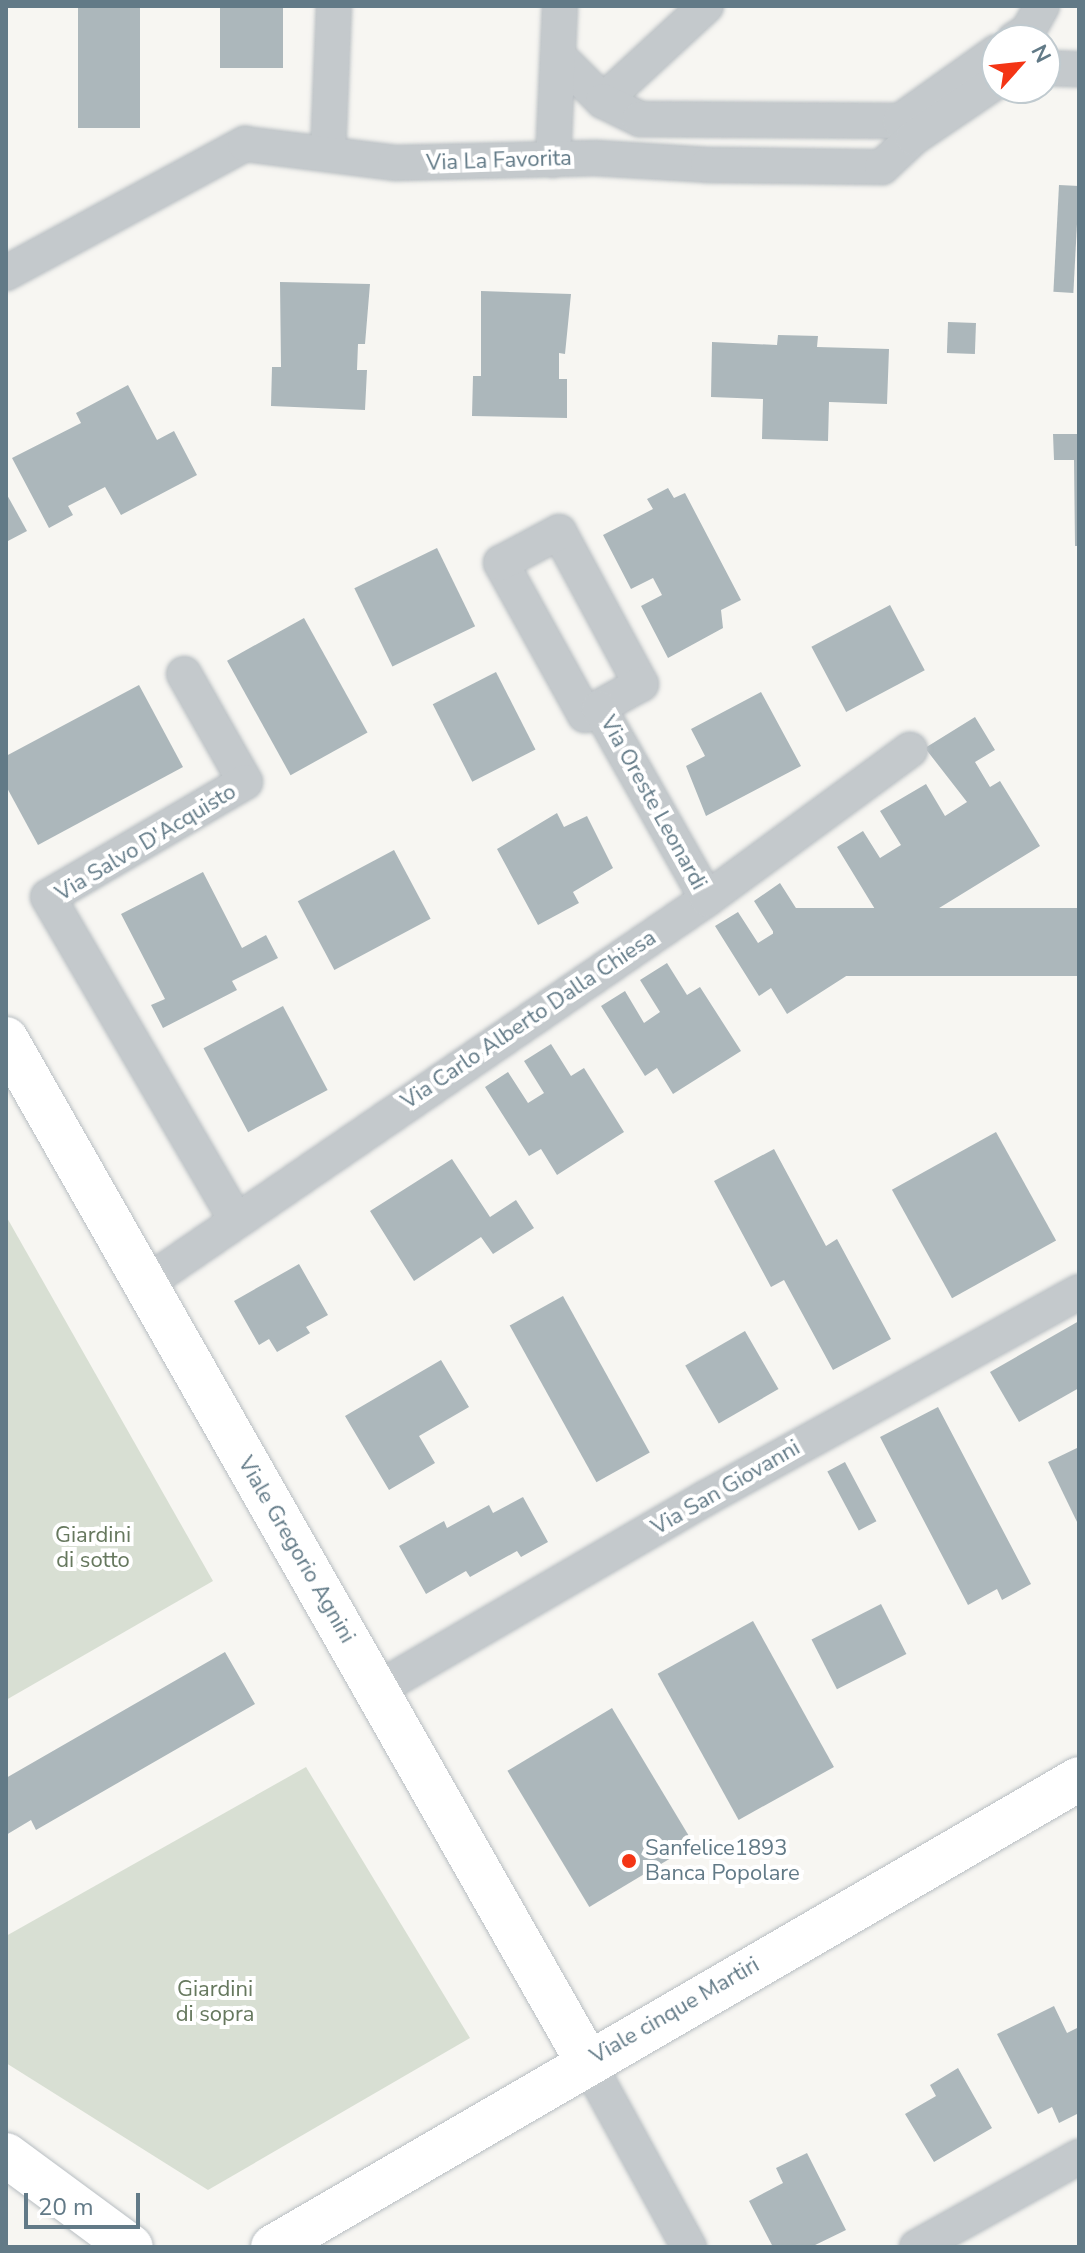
<!DOCTYPE html>
<style>
body{margin:0}
#map{position:relative;width:1085px;height:2253px;overflow:hidden;background:#f7f6f2;font-family:"Nunito Sans",sans-serif}
div>[style]{position:absolute}
[style*='--x']{left:calc(var(--x)*1px);top:calc(var(--y)*1px);width:calc(var(--w)*1px);rotate:calc(var(--a)*1deg)}
.green>*{inset:0;background:#d8dfd3}
.building>*{inset:0;background:#acb7bb;transform-origin:0 0}
.roads{filter:drop-shadow(0 0 2px #b8bec2) drop-shadow(0 0 2px #b8bec2)}
.street>*{height:34px;margin:-17px;padding:0 17px;transform-origin:17px;border-radius:17px;background:#c4c9cc}
.secondary>*{height:44px;margin:-22px;padding:0 22px;transform-origin:22px;border-radius:22px;background:#fff}
.dots>*{width:22px;height:22px;translate:-50% -50%;box-sizing:border-box;border:4px solid #fff;border-radius:50%}
span{translate:-50% -50%;white-space:nowrap;text-align:center;line-height:1.15;-webkit-text-stroke:8px #fff;paint-order:stroke}
.street-label{font-size:22px;color:#627a87}
.park-label{font-size:22px;color:#66785e}
.poi-label{font-size:22px;color:#627a87}
.left{translate:0 -50%;text-align:left}
.frame{position:absolute;inset:0;border:8px solid #627a87;pointer-events:none}
.north{position:absolute;left:981px;top:24px;width:80px;height:80px;box-sizing:border-box;background:#fff;border:2px solid #c0cacf;border-radius:50%;rotate:63deg;font-size:22px;font-weight:700;line-height:32px;text-align:center;color:#627a87}
.north::after{content:'';display:block;margin:auto;width:28px;height:36px;background:#f43515;clip-path:polygon(50% 0,100% 100%,50% 72%,0 100%)}
.scale{position:absolute;left:24px;top:2193px;width:116px;height:36px;box-sizing:border-box;border:4px solid #627a87;border-top:0;padding-left:10px;font-size:24px;line-height:28px;white-space:nowrap;color:#627a87;-webkit-text-stroke:6px #fff;paint-order:stroke}
</style>
<div id="map">
<div class="green">
<div style="clip-path:polygon(6px 1216px,213px 1581px,6px 1700px)"></div>
<div style="clip-path:polygon(306px 1767px,470px 2038px,208px 2190px,6px 2063px,6px 1936px)"></div>
</div>
<div class="building">
<div style="left:78px;top:6px;width:62px;height:122px"></div>
<div style="left:220px;top:6px;width:63px;height:62px"></div>
<div style="left:1059px;top:185px;width:20px;height:107px;rotate:3deg"></div>
<div style="clip-path:polygon(280px 282px,370px 284px,365px 344px,358px 344px,357px 370px,367px 370px,365px 410px,271px 406px,272px 367px,281px 367px)"></div>
<div style="clip-path:polygon(481px 291px,571px 294px,565px 354px,559px 353px,559px 379px,567px 379px,567px 418px,472px 416px,473px 376px,481px 376px)"></div>
<div style="left:948px;top:322px;width:28px;height:31px;rotate:2deg"></div>
<div style="clip-path:polygon(778px 335px,818px 336px,817px 347px,889px 349px,887px 404px,829px 402px,828px 441px,762px 439px,763px 399px,711px 397px,712px 342px,777px 345px)"></div>
<div style="clip-path:polygon(128px 385px,157px 440px,174px 431px,197px 475px,121px 515px,105px 487px,68px 506px,73px 515px,49px 528px,12px 458px,81px 423px,76px 413px)"></div>
<div style="clip-path:polygon(1053px 434px,1079px 434px,1079px 546px,1075px 546px,1074px 460px,1054px 460px)"></div>
<div style="clip-path:polygon(668px 488px,674px 498px,685px 493px,741px 600px,721px 610px,723px 628px,668px 658px,641px 606px,662px 595px,653px 578px,631px 589px,603px 535px,653px 509px,647px 499px)"></div>
<div style="clip-path:polygon(6px 493px,27px 531px,6px 542px)"></div>
<div style="left:437px;top:548px;width:87px;height:92px;rotate:64deg"></div>
<div style="left:890px;top:605px;width:74px;height:89px;rotate:62deg"></div>
<div style="left:304px;top:618px;width:131px;height:88px;rotate:61deg"></div>
<div style="left:496px;top:672px;width:87px;height:71px;rotate:63deg"></div>
<div style="clip-path:polygon(139px 685px,183px 767px,38px 845px,6px 786px,6px 756px)"></div>
<div style="clip-path:polygon(761px 692px,801px 766px,706px 816px,686px 766px,705px 756px,691px 729px)"></div>
<div style="clip-path:polygon(975px 717px,995px 750px,975px 762px,990px 787px,1000px 781px,1040px 846px,892px 937px,837px 847px,863px 831px,880px 858px,901px 845px,880px 811px,926px 784px,945px 816px,967px 802px,925px 748px)"></div>
<div style="clip-path:polygon(557px 813px,564px 827px,587px 816px,613px 868px,573px 892px,579px 903px,538px 925px,497px 849px)"></div>
<div style="left:394px;top:850px;width:78px;height:109px;rotate:62deg"></div>
<div style="clip-path:polygon(203px 872px,242px 948px,266px 935px,278px 958px,232px 981px,237px 990px,163px 1028px,151px 1005px,165px 999px,121px 914px)"></div>
<div style="clip-path:polygon(780px 883px,801px 916px,814px 908px,854px 971px,787px 1014px,771px 988px,759px 996px,715px 926px,738px 912px,758px 943px,774px 933px,754px 901px)"></div>
<div style="left:1079px;top:908px;width:68px;height:306px;rotate:90deg"></div>
<div style="clip-path:polygon(667px 963px,687px 995px,700px 987px,741px 1051px,673px 1094px,657px 1068px,645px 1076px,601px 1006px,625px 991px,644px 1023px,660px 1012px,640px 980px)"></div>
<div style="left:283px;top:1006px;width:95px;height:90px;rotate:62deg"></div>
<div style="clip-path:polygon(551px 1044px,571px 1076px,584px 1068px,624px 1132px,557px 1175px,541px 1149px,529px 1156px,485px 1087px,508px 1072px,528px 1103px,544px 1093px,524px 1061px)"></div>
<div style="left:996px;top:1132px;width:124px;height:119px;rotate:61deg"></div>
<div style="clip-path:polygon(774px 1149px,826px 1246px,837px 1239px,891px 1339px,833px 1370px,784px 1280px,771px 1287px,714px 1181px)"></div>
<div style="clip-path:polygon(452px 1159px,490px 1217px,516px 1200px,534px 1228px,493px 1254px,481px 1237px,414px 1281px,370px 1211px)"></div>
<div style="clip-path:polygon(299px 1264px,328px 1315px,306px 1327px,310px 1333px,277px 1352px,269px 1339px,259px 1345px,234px 1301px)"></div>
<div style="left:563px;top:1296px;width:179px;height:61px;rotate:61deg"></div>
<div style="clip-path:polygon(1079px 1321px,1079px 1388px,1019px 1422px,990px 1372px)"></div>
<div style="left:745px;top:1331px;width:67px;height:69px;rotate:60deg"></div>
<div style="clip-path:polygon(441px 1360px,469px 1407px,419px 1436px,435px 1463px,389px 1490px,345px 1416px)"></div>
<div style="clip-path:polygon(938px 1407px,1031px 1584px,1002px 1600px,997px 1589px,968px 1605px,880px 1437px)"></div>
<div style="clip-path:polygon(1079px 1447px,1079px 1526px,1048px 1462px)"></div>
<div style="left:845px;top:1462px;width:67px;height:20px;rotate:62deg"></div>
<div style="clip-path:polygon(523px 1497px,548px 1542px,521px 1557px,517px 1551px,470px 1577px,466px 1571px,426px 1594px,399px 1546px,444px 1521px,447px 1528px,489px 1505px,493px 1513px)"></div>
<div style="left:881px;top:1604px;width:56px;height:78px;rotate:63deg"></div>
<div style="left:753px;top:1621px;width:167px;height:109px;rotate:61deg"></div>
<div style="clip-path:polygon(225px 1652px,255px 1704px,36px 1830px,31px 1820px,6px 1835px,6px 1778px)"></div>
<div style="left:612px;top:1708px;width:159px;height:122px;rotate:59deg"></div>
<div style="clip-path:polygon(1054px 2006px,1067px 2033px,1079px 2027px,1079px 2113px,1059px 2123px,1052px 2107px,1038px 2114px,997px 2034px)"></div>
<div style="clip-path:polygon(958px 2068px,992px 2128px,934px 2162px,905px 2114px,936px 2096px,930px 2085px)"></div>
<div style="clip-path:polygon(807px 2153px,846px 2230px,811px 2247px,773px 2247px,749px 2201px,783px 2183px,776px 2168px)"></div>
</div>
<div class="roads">
<div class="street">
<div style="--x:1014;--y:40;--w:17;--a:-33"></div>
<div style="--x:1028;--y:31;--w:29;--a:-61"></div>
<div style="--x:558;--y:56;--w:64;--a:45"></div>
<div style="--x:603;--y:101;--w:140;--a:-42.7"></div>
<div style="--x:1045;--y:68;--w:34;--a:2"></div>
<div style="--x:603;--y:101;--w:41;--a:25.9"></div>
<div style="--x:640;--y:119;--w:260;--a:0.4"></div>
<div style="--x:900;--y:121;--w:119;--a:-35.4"></div>
<div style="--x:328;--y:154;--w:148;--a:-87.7"></div>
<div style="--x:553;--y:160;--w:154;--a:-87.4"></div>
<div style="--x:6;--y:273;--w:272;--a:-28.4"></div>
<div style="--x:245;--y:144;--w:151;--a:7.2"></div>
<div style="--x:395;--y:163;--w:200;--a:-1.4"></div>
<div style="--x:595;--y:158;--w:113;--a:3.5"></div>
<div style="--x:708;--y:165;--w:174;--a:0.7"></div>
<div style="--x:882;--y:167;--w:42;--a:-43.1"></div>
<div style="--x:913;--y:138;--w:102;--a:-34.2"></div>
<div style="--x:559;--y:532;--w:173;--a:61.7"></div>
<div style="--x:641;--y:684;--w:64;--a:151"></div>
<div style="--x:585;--y:715;--w:174;--a:-118.9"></div>
<div style="--x:501;--y:563;--w:66;--a:-28.1"></div>
<div style="--x:184;--y:674;--w:124;--a:60.5"></div>
<div style="--x:245;--y:782;--w:228;--a:149.7"></div>
<div style="--x:48;--y:897;--w:374;--a:59.8"></div>
<div style="--x:599;--y:708;--w:219;--a:60.5"></div>
<div style="--x:145;--y:1284;--w:681;--a:-34.41"></div>
<div style="--x:707;--y:899;--w:252;--a:-36.3"></div>
<div style="--x:376;--y:1690;--w:382;--a:-30.2"></div>
<div style="--x:706;--y:1498;--w:426;--a:-28.9"></div>
<div style="--x:587;--y:2061;--w:212;--a:61.3"></div>
<div style="--x:917;--y:2247;--w:185;--a:-29.1"></div>
</div>
<div class="secondary">
<div style="--x:6;--y:1039;--w:1176;--a:60.38"></div>
<div style="--x:6;--y:2155;--w:155;--a:36.4"></div>
<div style="--x:273;--y:2247;--w:932;--a:-30.14"></div>
</div>
</div>
<div class="dots">
<div style="left:629px;top:1861px;background:#f43515"></div>
</div>
<div class="street-label">
<span style="left:499px;top:161px;rotate:-2deg">Via La Favorita</span>
<span style="left:653px;top:803px;rotate:61deg">Via Oreste Leonardi</span>
<span style="left:146px;top:843px;rotate:-31deg">Via Salvo D'Acquisto</span>
<span style="left:529px;top:1020px;rotate:-34deg">Via Carlo Alberto Dalla Chiesa</span>
<span style="left:726px;top:1488px;rotate:-30deg">Via San Giovanni</span>
<span style="left:296px;top:1550px;rotate:60deg">Viale Gregorio Agnini</span>
<span style="left:675px;top:2011px;rotate:-30deg">Viale cinque Martiri</span>
</div>
<div class="park-label">
<span style="left:93px;top:1548px">Giardini<br>di sotto</span>
<span style="left:215px;top:2002px">Giardini<br>di sopra</span>
</div>
<div class="poi-label">
<span class="left" style="left:645px;top:1861px">Sanfelice1893<br>Banca Popolare</span>
</div>
<div class="frame"></div>
<div class="north">N</div>
<div class="scale">20 m</div>
</div>
